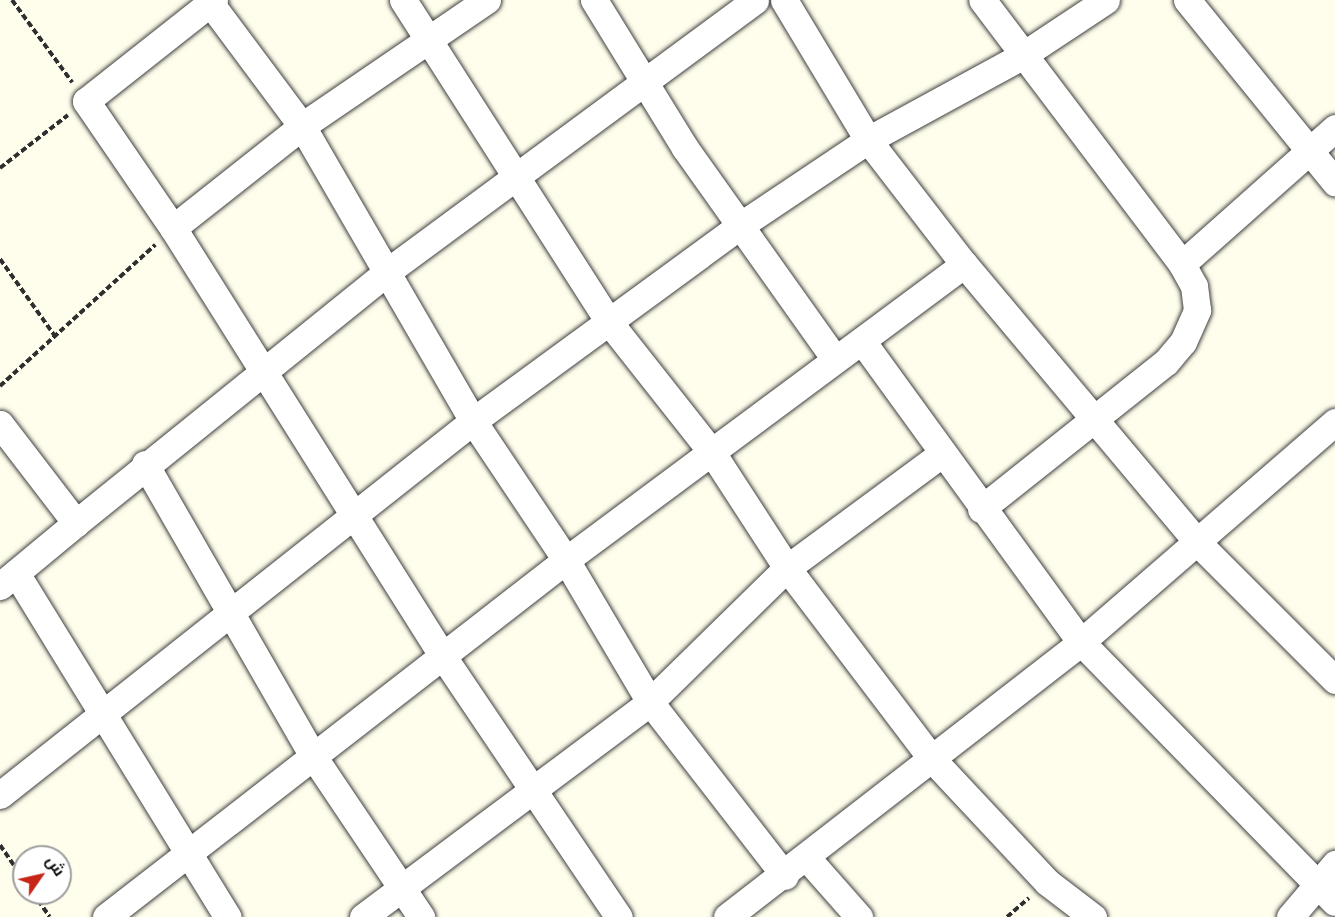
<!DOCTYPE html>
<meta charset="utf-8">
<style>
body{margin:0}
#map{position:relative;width:1335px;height:917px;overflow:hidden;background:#fffeec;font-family:"Roboto Serif",Cairo,serif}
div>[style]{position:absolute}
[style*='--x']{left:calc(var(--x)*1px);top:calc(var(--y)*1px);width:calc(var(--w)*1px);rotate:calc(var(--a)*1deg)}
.path>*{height:4px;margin-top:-2px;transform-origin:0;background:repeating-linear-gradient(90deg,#2f2f2f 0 6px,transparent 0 9px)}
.roads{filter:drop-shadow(0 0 2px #404040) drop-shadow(0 0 2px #404040)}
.minor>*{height:27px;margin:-13.5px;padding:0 13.5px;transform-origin:13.5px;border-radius:13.5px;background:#fff}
span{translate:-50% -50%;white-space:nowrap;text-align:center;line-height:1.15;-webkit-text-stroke:6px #fff;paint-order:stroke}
.north{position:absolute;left:12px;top:845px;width:60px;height:60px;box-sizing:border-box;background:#fff;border:2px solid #9e9e9e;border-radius:50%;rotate:56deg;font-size:16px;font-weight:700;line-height:24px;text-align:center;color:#0d0d0d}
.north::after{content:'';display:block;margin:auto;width:21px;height:27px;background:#c82519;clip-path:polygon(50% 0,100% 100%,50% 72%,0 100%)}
</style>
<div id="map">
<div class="path">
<div style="--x:12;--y:0;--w:102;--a:53.8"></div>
<div style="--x:0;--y:168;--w:86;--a:-37.9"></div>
<div style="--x:0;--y:259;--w:95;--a:54.5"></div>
<div style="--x:0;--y:386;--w:210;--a:-42.3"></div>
<div style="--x:0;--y:845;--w:42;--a:55.6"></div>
<div style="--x:33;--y:893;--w:29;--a:55"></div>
<div style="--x:1007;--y:917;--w:29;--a:-41"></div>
</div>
<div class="roads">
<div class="minor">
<div style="--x:208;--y:0;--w:157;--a:53.3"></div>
<div style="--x:302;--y:126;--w:341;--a:59.9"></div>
<div style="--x:473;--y:421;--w:167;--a:56.2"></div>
<div style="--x:566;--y:560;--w:165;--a:59.4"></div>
<div style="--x:650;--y:702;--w:220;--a:52.2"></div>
<div style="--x:214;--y:0;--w:163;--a:141.7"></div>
<div style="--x:86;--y:101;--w:154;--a:55.6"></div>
<div style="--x:173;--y:228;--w:505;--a:57.79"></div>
<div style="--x:442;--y:655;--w:316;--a:56"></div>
<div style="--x:403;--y:0;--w:382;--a:57.4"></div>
<div style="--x:609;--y:322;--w:164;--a:51.7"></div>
<div style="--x:711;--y:451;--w:140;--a:57"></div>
<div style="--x:787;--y:568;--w:241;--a:52.8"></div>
<div style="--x:933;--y:760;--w:167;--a:46.9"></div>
<div style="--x:1047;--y:882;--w:58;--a:37.3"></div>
<div style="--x:594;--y:0;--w:174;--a:58.4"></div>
<div style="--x:685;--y:148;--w:259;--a:54.6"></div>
<div style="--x:784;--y:0;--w:163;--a:59"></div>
<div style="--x:868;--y:140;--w:157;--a:52.3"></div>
<div style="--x:964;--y:264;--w:367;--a:50"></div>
<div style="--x:1200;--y:545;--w:191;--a:45"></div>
<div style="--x:1187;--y:0;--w:235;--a:50.9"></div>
<div style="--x:173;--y:228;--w:164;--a:-38.3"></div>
<div style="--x:302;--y:126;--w:224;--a:-34.3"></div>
<div style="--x:1182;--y:264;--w:205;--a:-41.6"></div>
<div style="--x:862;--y:341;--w:372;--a:54"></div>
<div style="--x:1081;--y:642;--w:363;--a:45.7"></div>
<div style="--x:0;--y:424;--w:125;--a:52.5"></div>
<div style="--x:76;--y:523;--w:99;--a:140.3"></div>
<div style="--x:145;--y:464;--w:337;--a:60.1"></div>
<div style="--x:313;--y:756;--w:194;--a:56.1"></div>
<div style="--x:981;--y:509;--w:236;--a:-38.5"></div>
<div style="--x:1166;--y:362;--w:26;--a:-50"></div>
<div style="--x:1183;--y:342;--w:35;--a:-66"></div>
<div style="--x:1197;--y:310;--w:24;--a:-97"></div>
<div style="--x:1194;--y:286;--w:25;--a:-119"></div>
<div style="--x:1182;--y:264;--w:331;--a:-127.1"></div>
<div style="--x:76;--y:523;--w:401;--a:-38.9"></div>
<div style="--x:388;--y:271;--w:456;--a:-36.4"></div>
<div style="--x:16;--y:573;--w:404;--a:58.4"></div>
<div style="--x:0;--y:795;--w:603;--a:-38.33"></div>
<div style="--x:473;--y:421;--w:332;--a:-36.2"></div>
<div style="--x:741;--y:225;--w:153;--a:-33.8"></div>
<div style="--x:868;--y:140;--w:173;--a:-28.6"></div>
<div style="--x:1020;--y:57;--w:103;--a:-33.5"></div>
<div style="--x:807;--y:858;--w:79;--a:48.6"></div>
<div style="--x:106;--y:917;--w:582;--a:-37.81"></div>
<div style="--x:566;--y:560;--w:496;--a:-36.6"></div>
<div style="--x:363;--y:917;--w:359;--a:-36.8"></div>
<div style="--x:650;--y:702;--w:192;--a:-44.4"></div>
<div style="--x:787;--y:568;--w:190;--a:-36.4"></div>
<div style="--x:727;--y:917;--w:448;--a:-37.8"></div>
<div style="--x:1081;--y:642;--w:336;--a:-40.9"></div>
<div style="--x:1290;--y:917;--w:70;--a:-49.7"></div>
</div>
</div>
<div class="north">ش</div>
</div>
